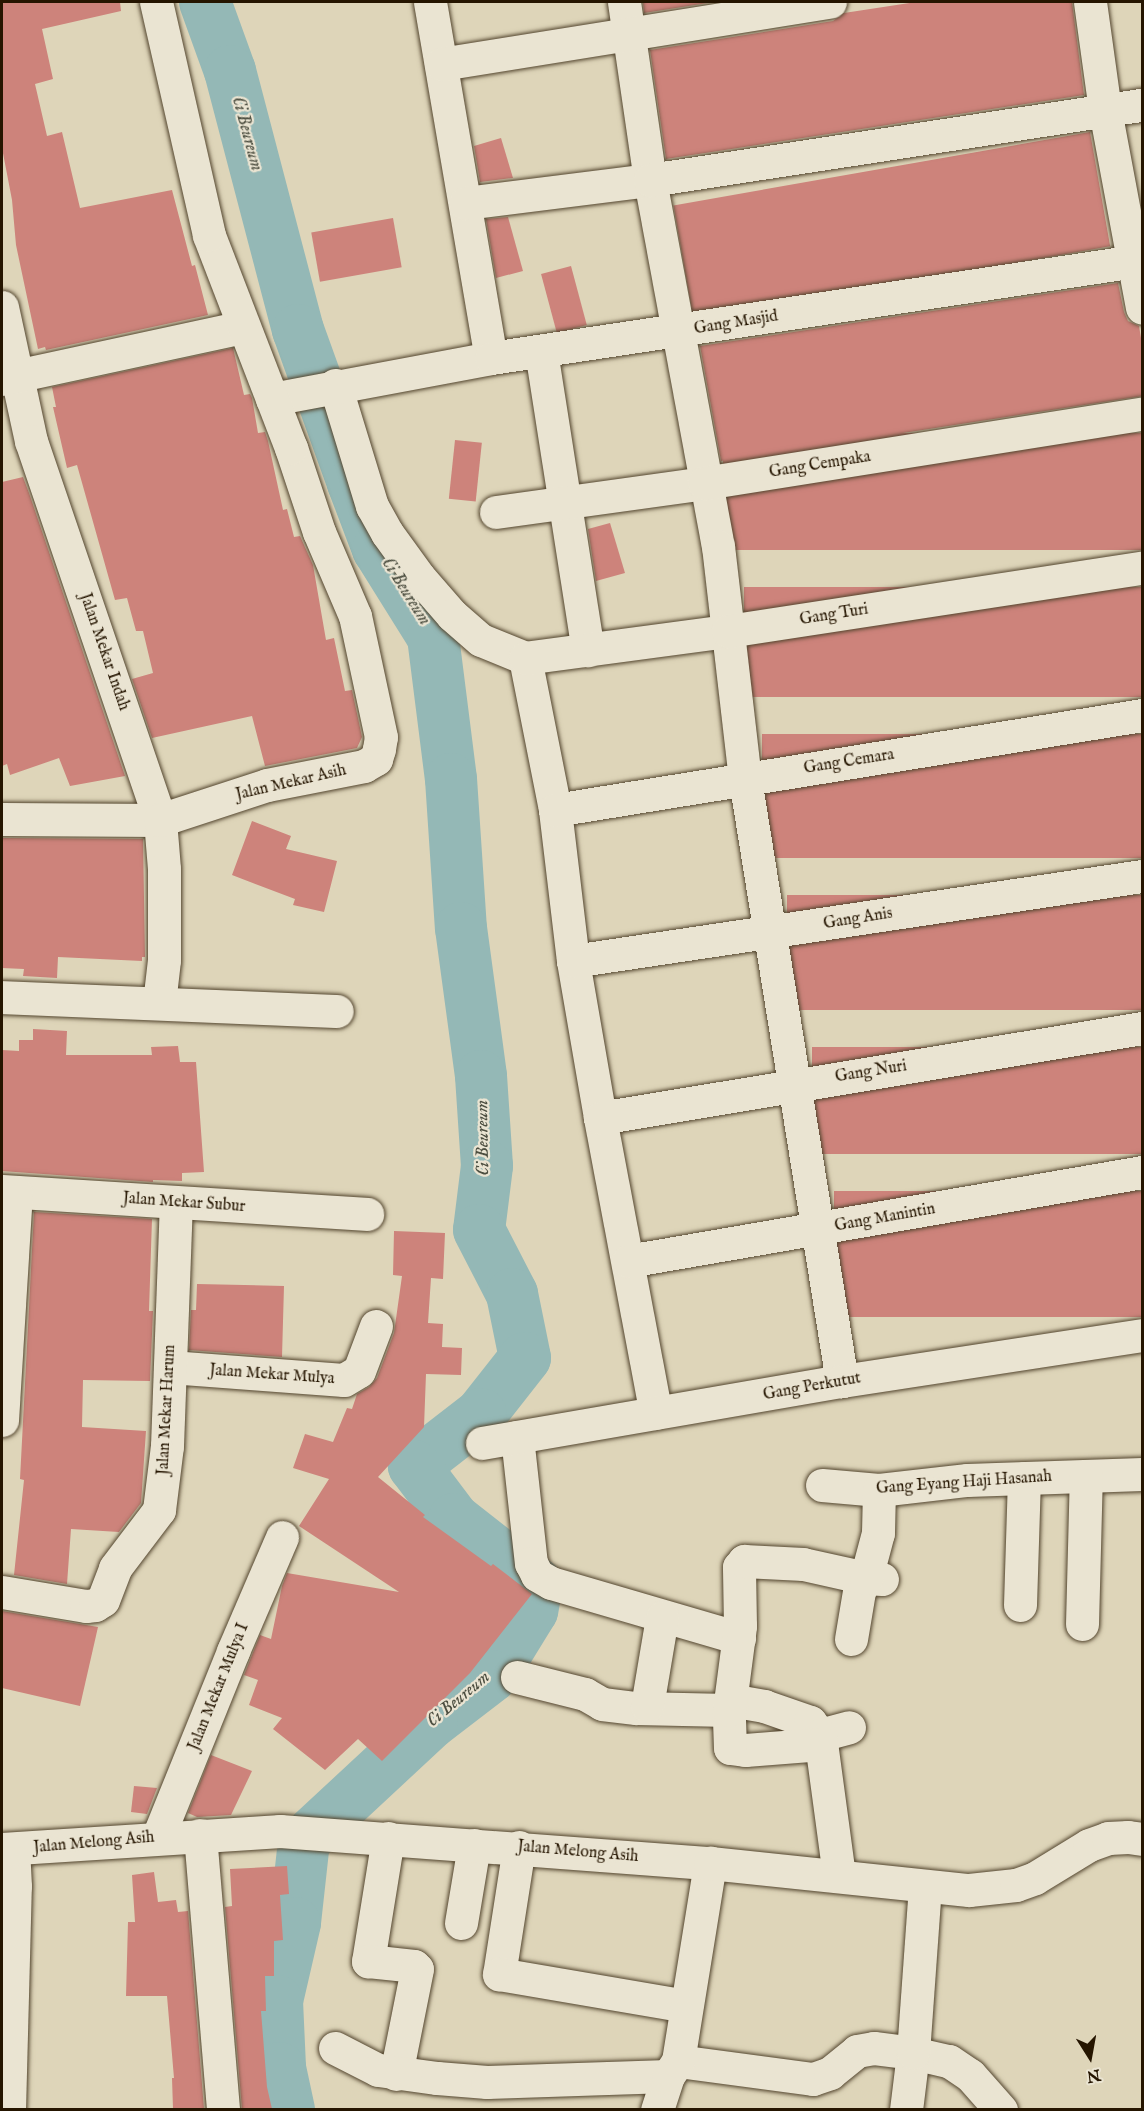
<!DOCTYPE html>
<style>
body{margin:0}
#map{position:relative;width:1144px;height:2111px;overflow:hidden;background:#ded5b9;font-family:"IM FELL English",serif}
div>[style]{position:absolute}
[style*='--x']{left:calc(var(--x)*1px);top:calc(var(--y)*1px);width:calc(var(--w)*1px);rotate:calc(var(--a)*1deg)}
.river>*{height:52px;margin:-26px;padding:0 26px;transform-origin:26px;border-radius:26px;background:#94b8b6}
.building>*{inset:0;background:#cd837b;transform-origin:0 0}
.roads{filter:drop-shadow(0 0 2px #53452e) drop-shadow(0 0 2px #53452e)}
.street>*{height:33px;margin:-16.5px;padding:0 16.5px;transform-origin:16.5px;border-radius:16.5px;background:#eae4d2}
.secondary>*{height:33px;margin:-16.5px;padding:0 16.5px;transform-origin:16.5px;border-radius:16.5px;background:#eae4d2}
span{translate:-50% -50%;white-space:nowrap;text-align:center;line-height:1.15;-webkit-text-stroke:4.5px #eae4d2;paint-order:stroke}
.street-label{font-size:16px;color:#251500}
.water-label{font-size:18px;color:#4c4e40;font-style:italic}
.frame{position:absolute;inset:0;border:3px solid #251500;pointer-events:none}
.north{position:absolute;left:1060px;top:2027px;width:60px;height:60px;-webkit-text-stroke:4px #eae4d2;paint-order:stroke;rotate:169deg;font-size:16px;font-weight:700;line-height:24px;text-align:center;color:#251500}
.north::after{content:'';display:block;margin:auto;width:21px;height:27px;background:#251500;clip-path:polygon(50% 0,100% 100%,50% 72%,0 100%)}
</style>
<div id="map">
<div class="river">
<div style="--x:205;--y:2;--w:73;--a:70.1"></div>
<div style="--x:230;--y:71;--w:268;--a:75.3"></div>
<div style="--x:298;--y:330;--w:163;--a:70.2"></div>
<div style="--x:353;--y:483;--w:71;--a:69.3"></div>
<div style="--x:378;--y:549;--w:104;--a:58"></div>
<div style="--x:433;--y:637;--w:143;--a:82.8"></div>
<div style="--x:451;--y:779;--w:149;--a:86.2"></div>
<div style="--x:461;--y:928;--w:149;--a:82.3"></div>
<div style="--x:481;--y:1076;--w:90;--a:86.2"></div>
<div style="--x:487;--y:1166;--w:64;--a:97.1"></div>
<div style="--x:479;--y:1230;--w:72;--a:62.7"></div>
<div style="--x:512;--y:1294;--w:65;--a:78.5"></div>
<div style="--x:525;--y:1358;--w:71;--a:128.2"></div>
<div style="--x:481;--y:1414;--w:85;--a:142.2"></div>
<div style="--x:414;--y:1466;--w:66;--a:53"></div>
<div style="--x:454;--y:1519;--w:105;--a:38.1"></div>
<div style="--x:537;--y:1584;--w:27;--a:100"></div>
<div style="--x:532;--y:1611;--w:76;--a:121.6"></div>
<div style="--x:492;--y:1676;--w:76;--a:142.5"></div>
<div style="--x:432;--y:1722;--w:175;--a:137.1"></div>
<div style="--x:304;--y:1841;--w:82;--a:96.3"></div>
<div style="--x:295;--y:1923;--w:80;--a:103"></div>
<div style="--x:277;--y:2001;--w:67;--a:87.4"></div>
<div style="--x:280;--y:2068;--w:43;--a:77.9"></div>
</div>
<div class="building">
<div style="clip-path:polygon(2px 2px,120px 2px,121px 11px,42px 29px,53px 79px,35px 84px,47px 136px,62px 132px,80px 208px,172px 190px,192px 266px,195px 265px,208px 315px,46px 350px,45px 347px,38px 349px,16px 245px,12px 200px,2px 148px)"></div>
<div style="clip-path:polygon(643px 2px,714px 2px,644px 13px)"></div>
<div style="clip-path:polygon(916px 2px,1072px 2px,1084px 95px,666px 159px,650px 50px,833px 21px,844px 13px)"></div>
<div style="left:1090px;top:132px;width:116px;height:423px;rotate:80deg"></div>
<div style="clip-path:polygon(501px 138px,513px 178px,480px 182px,474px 146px)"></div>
<div style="clip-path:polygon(508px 217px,523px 271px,496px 278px,486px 219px)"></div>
<div style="left:393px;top:218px;width:50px;height:83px;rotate:80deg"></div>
<div style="left:571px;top:266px;width:61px;height:31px;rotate:75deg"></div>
<div style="clip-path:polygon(1118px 283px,1124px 312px,1128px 321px,1139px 326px,1143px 350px,1143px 396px,721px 461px,700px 346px)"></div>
<div style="clip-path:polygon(233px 348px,244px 395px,250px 394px,252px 398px,258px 433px,265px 432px,268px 441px,283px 510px,287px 509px,294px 537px,300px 536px,313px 565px,326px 640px,334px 638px,345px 691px,352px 690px,362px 737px,357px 748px,265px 766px,252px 716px,152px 738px,132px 679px,153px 673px,143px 631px,136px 631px,127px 598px,115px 600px,77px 465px,67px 468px,53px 407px,56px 407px,52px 387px)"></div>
<div style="left:1143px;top:433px;width:117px;height:420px;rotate:90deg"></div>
<div style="left:455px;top:440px;width:27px;height:59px;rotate:6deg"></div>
<div style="clip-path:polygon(23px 477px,29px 493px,125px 776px,70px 786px,59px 758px,10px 775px,7px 764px,2px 766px,2px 482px)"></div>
<div style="clip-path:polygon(610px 523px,625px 573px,596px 581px,588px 529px)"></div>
<div style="left:1143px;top:587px;width:110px;height:399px;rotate:90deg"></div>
<div style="left:1143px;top:734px;width:124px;height:381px;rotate:90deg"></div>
<div style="clip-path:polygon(252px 821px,291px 836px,286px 849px,337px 861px,324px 912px,293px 905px,295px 899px,232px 875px)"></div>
<div style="clip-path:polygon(2px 838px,143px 839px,145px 957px,142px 957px,142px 961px,58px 957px,57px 978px,23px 976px,24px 969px,2px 968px)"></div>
<div style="left:1143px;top:895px;width:115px;height:356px;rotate:90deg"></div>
<div style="clip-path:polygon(33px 1029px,67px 1031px,66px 1055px,152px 1055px,151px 1047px,178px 1046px,180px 1062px,196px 1062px,204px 1172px,182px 1173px,182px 1181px,153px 1180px,153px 1182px,2px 1171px,2px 1050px,19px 1051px,19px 1040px,33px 1040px)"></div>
<div style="left:1143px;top:1047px;width:107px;height:331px;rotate:90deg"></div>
<div style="left:1143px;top:1191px;width:126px;height:309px;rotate:90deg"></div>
<div style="clip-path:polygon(34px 1212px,152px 1219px,149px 1311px,153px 1311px,150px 1381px,83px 1380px,82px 1427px,146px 1431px,141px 1503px,119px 1532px,71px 1529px,67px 1584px,14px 1575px,24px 1480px,20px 1479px)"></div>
<div style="clip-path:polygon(394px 1231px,445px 1233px,443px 1279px,431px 1278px,428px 1323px,443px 1324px,442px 1347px,462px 1348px,461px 1375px,426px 1374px,424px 1427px,378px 1477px,425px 1515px,423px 1517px,491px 1566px,493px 1564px,532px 1594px,470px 1673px,382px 1761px,358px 1739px,325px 1770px,273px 1729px,282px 1718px,249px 1705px,258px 1680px,244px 1675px,260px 1635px,271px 1639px,282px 1586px,287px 1573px,399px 1592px,299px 1526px,329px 1479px,293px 1468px,305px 1434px,333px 1442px,347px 1408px,352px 1409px,357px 1394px,369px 1387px,377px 1378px,394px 1333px,402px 1276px,393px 1275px)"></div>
<div style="clip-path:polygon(197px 1284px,284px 1286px,282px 1357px,189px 1350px,191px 1310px,196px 1310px)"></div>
<div style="clip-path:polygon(2px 1611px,98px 1627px,80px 1706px,2px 1688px)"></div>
<div style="clip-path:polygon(211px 1755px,252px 1771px,231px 1815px,197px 1817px,188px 1813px)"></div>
<div style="clip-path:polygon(134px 1786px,157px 1788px,147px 1814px,131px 1812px)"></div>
<div style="clip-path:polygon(287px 1866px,289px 1894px,280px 1895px,283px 1940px,274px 1941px,274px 1976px,265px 1976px,266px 2011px,261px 2011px,267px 2087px,272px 2109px,242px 2109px,225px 1907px,232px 1906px,230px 1869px)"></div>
<div style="clip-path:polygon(154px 1872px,158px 1902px,176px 1900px,178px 1912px,188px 1911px,204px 2109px,173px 2109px,172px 2078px,174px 2078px,167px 1996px,126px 1996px,128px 1922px,135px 1922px,132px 1875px)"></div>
</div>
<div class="roads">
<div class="street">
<div style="--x:430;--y:2;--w:361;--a:80.3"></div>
<div style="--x:624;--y:2;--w:180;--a:81.7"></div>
<div style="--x:650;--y:180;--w:372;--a:79.5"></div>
<div style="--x:718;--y:546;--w:235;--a:83.4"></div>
<div style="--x:745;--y:779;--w:610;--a:80.85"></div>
<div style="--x:1090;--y:2;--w:109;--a:82.1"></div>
<div style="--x:1105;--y:110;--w:201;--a:79.4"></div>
<div style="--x:441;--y:64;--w:394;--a:-9.1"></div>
<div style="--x:465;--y:203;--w:186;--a:-7.1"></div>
<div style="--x:650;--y:180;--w:498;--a:-8.7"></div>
<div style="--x:2;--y:307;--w:137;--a:77.8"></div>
<div style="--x:31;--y:441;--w:400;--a:71.2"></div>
<div style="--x:160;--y:820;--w:49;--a:85.3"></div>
<div style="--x:164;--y:869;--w:91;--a:90"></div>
<div style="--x:164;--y:960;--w:43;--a:96.6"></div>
<div style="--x:541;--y:351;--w:303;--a:81.1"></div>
<div style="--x:2;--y:379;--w:247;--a:-12.2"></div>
<div style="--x:335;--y:385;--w:127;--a:73"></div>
<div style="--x:372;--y:506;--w:31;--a:61"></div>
<div style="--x:387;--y:533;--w:54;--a:54"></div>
<div style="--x:419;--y:577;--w:50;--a:49"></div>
<div style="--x:452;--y:615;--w:38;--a:41"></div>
<div style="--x:481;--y:640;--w:48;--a:22.2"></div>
<div style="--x:272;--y:399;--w:223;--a:-10.6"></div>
<div style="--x:491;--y:358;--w:658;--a:-8.56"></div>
<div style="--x:496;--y:512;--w:210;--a:-7.9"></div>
<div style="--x:704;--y:483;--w:443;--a:-9"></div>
<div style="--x:525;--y:658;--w:155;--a:78.8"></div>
<div style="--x:555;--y:810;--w:152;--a:83.2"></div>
<div style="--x:573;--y:961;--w:159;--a:80.2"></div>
<div style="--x:600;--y:1118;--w:300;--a:79.3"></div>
<div style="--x:525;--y:658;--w:205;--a:-7.6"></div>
<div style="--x:728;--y:631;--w:419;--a:-8.7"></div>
<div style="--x:555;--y:810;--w:595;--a:-9.19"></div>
<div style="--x:2;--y:819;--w:158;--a:0.4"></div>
<div style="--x:160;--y:820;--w:113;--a:-18.1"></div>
<div style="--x:267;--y:785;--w:99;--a:-11.1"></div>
<div style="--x:364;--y:766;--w:14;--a:-30"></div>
<div style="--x:376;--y:759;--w:10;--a:-73"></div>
<div style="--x:379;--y:749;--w:12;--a:-81"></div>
<div style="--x:381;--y:737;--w:124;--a:-102.1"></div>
<div style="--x:355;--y:616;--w:91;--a:-113.2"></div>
<div style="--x:319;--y:532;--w:89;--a:-108.4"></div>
<div style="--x:291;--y:448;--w:228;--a:-111.1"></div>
<div style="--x:209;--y:235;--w:239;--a:-102.8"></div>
<div style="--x:573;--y:961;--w:575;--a:-8.5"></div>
<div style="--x:2;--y:997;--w:335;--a:2.4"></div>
<div style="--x:600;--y:1118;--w:549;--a:-9.43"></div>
<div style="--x:2;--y:1191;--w:366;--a:3.6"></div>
<div style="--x:628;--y:1261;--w:522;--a:-9.82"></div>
<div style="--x:170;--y:1367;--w:174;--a:4.3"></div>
<div style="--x:344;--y:1380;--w:17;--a:-31"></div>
<div style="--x:359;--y:1371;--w:48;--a:-69.3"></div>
<div style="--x:2;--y:1420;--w:228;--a:-86.5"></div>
<div style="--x:517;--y:1437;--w:127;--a:83.7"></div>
<div style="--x:531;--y:1563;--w:13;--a:63"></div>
<div style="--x:537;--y:1575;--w:16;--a:30"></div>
<div style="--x:551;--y:1583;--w:196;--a:16.3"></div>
<div style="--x:482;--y:1443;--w:365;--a:-9.8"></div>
<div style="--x:842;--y:1381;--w:304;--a:-8.7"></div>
<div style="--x:822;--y:1485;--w:57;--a:5"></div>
<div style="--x:879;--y:1490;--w:89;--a:-6.5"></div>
<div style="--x:967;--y:1480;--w:175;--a:-2"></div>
<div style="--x:2;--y:1592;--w:85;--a:9.5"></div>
<div style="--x:86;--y:1606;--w:9;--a:-6"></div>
<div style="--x:95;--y:1605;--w:9;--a:-32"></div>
<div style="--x:103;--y:1600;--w:34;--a:-69"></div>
<div style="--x:115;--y:1568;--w:73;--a:-52.8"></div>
<div style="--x:159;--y:1510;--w:64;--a:-82.9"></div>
<div style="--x:167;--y:1446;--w:243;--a:-87.9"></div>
<div style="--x:1020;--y:1605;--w:127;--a:-88.2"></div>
<div style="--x:1082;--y:1624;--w:148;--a:-88.5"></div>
<div style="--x:851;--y:1639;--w:49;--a:-80.5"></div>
<div style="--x:859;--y:1591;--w:15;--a:-62"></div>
<div style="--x:866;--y:1578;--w:16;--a:4"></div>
<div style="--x:517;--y:1677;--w:70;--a:14"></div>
<div style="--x:585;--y:1694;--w:20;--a:30"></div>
<div style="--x:602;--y:1704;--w:34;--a:7"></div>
<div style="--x:636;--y:1708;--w:93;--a:1.2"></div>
<div style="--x:730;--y:1700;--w:35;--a:10"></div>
<div style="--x:764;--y:1706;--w:49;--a:19.2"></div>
<div style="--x:810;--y:1722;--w:16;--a:52"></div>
<div style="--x:820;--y:1735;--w:30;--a:-15"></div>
<div style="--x:647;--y:1706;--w:90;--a:-80.4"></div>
<div style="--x:820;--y:1735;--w:141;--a:82.3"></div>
<div style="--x:822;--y:1744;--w:77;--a:175.5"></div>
<div style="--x:745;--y:1750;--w:15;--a:-172"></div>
<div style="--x:730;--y:1748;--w:38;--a:-92"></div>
<div style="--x:729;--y:1710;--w:85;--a:-82.5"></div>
<div style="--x:740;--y:1626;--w:59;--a:-91"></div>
<div style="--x:739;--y:1567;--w:8;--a:-50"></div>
<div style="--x:744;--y:1561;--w:59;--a:2.9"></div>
<div style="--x:803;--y:1564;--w:65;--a:12.5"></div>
<div style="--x:866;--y:1578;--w:47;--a:-75.1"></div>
<div style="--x:878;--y:1533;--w:43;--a:-88.7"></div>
<div style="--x:200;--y:1835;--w:276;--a:85.2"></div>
<div style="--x:158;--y:1837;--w:201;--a:-68"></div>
<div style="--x:233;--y:1651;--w:124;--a:-66.7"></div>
<div style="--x:388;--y:1838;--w:125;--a:99.2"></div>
<div style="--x:368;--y:1961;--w:46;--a:6.2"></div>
<div style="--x:414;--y:1966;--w:4;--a:45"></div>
<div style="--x:417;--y:1969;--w:107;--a:101.3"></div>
<div style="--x:519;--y:1847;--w:129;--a:98.9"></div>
<div style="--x:499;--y:1974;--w:190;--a:9.7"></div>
<div style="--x:461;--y:1923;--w:79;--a:-80.5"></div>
<div style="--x:335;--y:2048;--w:48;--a:27.1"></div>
<div style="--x:378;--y:2070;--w:60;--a:7.7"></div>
<div style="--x:437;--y:2078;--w:50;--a:4.6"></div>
<div style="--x:487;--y:2082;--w:181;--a:-1.9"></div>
<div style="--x:678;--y:2061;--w:136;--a:7.6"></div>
<div style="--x:813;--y:2079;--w:18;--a:-19"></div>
<div style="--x:830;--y:2073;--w:35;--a:-39"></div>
<div style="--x:857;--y:2051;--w:17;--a:-10"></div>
<div style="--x:874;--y:2048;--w:39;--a:7"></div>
<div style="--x:913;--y:2053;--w:37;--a:13"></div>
<div style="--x:949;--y:2061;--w:25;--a:34"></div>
<div style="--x:970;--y:2075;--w:47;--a:48.5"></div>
<div style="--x:9;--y:2110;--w:224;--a:-88.5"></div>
<div style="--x:15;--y:1886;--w:36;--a:-93"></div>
<div style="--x:657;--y:2110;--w:36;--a:-72"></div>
<div style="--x:668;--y:2076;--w:18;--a:-56"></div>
<div style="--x:678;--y:2061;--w:201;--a:-80.8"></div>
<div style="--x:906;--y:2110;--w:57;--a:-83"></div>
<div style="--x:913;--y:2053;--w:167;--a:-85.9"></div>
</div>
<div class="secondary">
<div style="--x:2;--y:1849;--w:279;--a:-3.7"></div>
<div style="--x:280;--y:1831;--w:431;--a:4.3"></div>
<div style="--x:710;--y:1863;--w:260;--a:6"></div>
<div style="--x:969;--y:1890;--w:47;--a:-6.1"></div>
<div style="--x:1016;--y:1885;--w:20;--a:-20"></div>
<div style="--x:1035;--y:1878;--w:63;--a:-31.4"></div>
<div style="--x:1089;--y:1845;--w:20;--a:-20"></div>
<div style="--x:1108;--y:1838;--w:20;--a:-3"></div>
<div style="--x:1128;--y:1837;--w:14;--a:8"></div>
</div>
</div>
<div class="street-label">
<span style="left:736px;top:323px;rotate:-9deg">Gang Masjid</span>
<span style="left:820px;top:465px;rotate:-9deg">Gang Cempaka</span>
<span style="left:834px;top:615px;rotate:-9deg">Gang Turi</span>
<span style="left:104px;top:652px;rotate:71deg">Jalan Mekar Indah</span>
<span style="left:849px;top:762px;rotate:-9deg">Gang Cemara</span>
<span style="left:291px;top:783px;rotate:-13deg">Jalan Mekar Asih</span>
<span style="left:858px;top:919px;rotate:-9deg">Gang Anis</span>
<span style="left:871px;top:1072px;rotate:-9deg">Gang Nuri</span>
<span style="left:184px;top:1203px;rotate:4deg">Jalan Mekar Subur</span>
<span style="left:885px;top:1218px;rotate:-10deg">Gang Manintin</span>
<span style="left:272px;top:1375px;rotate:4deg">Jalan Mekar Mulya</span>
<span style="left:812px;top:1387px;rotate:-10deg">Gang Perkutut</span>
<span style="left:167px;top:1410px;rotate:-87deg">Jalan Mekar Harum</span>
<span style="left:964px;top:1483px;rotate:-4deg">Gang Eyang Haji Hasanah</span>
<span style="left:219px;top:1687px;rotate:-68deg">Jalan Mekar Mulya I</span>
<span style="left:94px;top:1843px;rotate:-5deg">Jalan Melong Asih</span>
<span style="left:578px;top:1852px;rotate:5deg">Jalan Melong Asih</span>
</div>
<div class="water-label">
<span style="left:246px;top:134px;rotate:75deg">Ci Beureum</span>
<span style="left:405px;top:592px;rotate:58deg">Ci Beureum</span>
<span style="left:484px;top:1138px;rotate:-91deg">Ci Beureum</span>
<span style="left:459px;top:1700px;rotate:-40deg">Ci Beureum</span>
</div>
<div class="frame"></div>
<div class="north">N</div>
</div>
